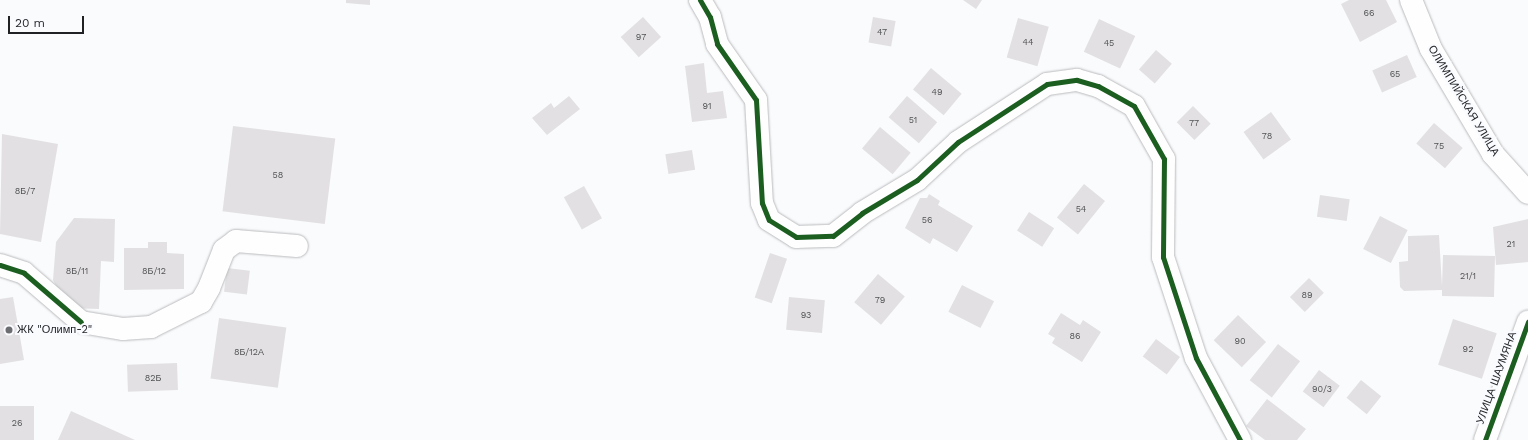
<!DOCTYPE html>
<meta charset="utf-8">
<style>
body{margin:0}
#map{position:relative;width:1528px;height:440px;overflow:hidden;background:#fafbfd;font-family:"Work Sans",sans-serif}
div>[style]{position:absolute}
[style*='--x']{left:calc(var(--x)*1px);top:calc(var(--y)*1px);width:calc(var(--w)*1px);rotate:calc(var(--a)*1deg)}
.building>*{inset:0;background:#e2e0e2;transform-origin:0 0}
.roads{filter:drop-shadow(0 0 1px #babbbd) drop-shadow(0 0 1px #babbbd)}
.minor>*{height:22px;margin:-11px;padding:0 11px;transform-origin:11px;border-radius:11px;background:#fefeff}
.cycleway>*{height:5px;margin:-2.5px;padding:0 2.5px;transform-origin:2.5px;border-radius:2.5px;background:#1b5e20}
.dots>*{width:11px;height:11px;translate:-50% -50%;box-sizing:border-box;border:2px solid #f9fbfe;border-radius:50%}
span{translate:-50% -50%;white-space:nowrap;text-align:center;line-height:1.15;-webkit-text-stroke:4px #f9fbfe;paint-order:stroke}
.number-label{font-size:9px;color:#525356}
.number-label span{-webkit-text-stroke-width:0}
.street-label{font-size:11px;color:#1f2124}
.poi-label{font-size:11px;color:#1f2124}
.left{translate:0 -50%;text-align:left}
.scale{position:absolute;left:8px;top:16px;width:76px;height:18px;box-sizing:border-box;border:2px solid #1f2124;border-top:0;padding-left:5px;font-size:12px;line-height:14px;white-space:nowrap;color:#1f2124;-webkit-text-stroke:3px #f9fbfe;paint-order:stroke}
</style>
<div id="map">
<div class="building">
<div style="clip-path:polygon(346px 0,370px 0,370px 5px,346px 3px)"></div>
<div style="clip-path:polygon(963px 0,982px 0,976px 9px)"></div>
<div style="clip-path:polygon(1349px 0,1386px 0,1397px 22px,1360px 42px,1341px 4px)"></div>
<div style="left:643px;top:17px;width:27px;height:30px;rotate:48deg"></div>
<div style="left:873px;top:17px;width:23px;height:26px;rotate:10deg"></div>
<div style="left:1018px;top:18px;width:32px;height:41px;rotate:16deg"></div>
<div style="left:1099px;top:19px;width:40px;height:36px;rotate:25deg"></div>
<div style="left:1156px;top:50px;width:21px;height:26px;rotate:41deg"></div>
<div style="left:1407px;top:55px;width:24px;height:38px;rotate:66deg"></div>
<div style="clip-path:polygon(704px 63px,707px 93px,723px 91px,727px 118px,692px 122px,685px 66px)"></div>
<div style="left:931px;top:68px;width:40px;height:28px;rotate:40deg"></div>
<div style="clip-path:polygon(569px 96px,580px 109px,547px 135px,532px 118px,551px 103px,554px 108px)"></div>
<div style="left:907px;top:96px;width:40px;height:28px;rotate:41deg"></div>
<div style="left:1193px;top:106px;width:25px;height:23px;rotate:45deg"></div>
<div style="left:1271px;top:112px;width:34px;height:34px;rotate:54deg"></div>
<div style="left:1434px;top:123px;width:38px;height:27px;rotate:41deg"></div>
<div style="left:233px;top:126px;width:103px;height:86px;rotate:7deg"></div>
<div style="left:880px;top:127px;width:40px;height:28px;rotate:40deg"></div>
<div style="clip-path:polygon(2px 134px,58px 144px,41px 242px,0 234px)"></div>
<div style="left:692px;top:150px;width:20px;height:27px;rotate:81deg"></div>
<div style="left:1084px;top:184px;width:27px;height:43px;rotate:39deg"></div>
<div style="left:584px;top:186px;width:37px;height:23px;rotate:61deg"></div>
<div style="clip-path:polygon(929px 194px,940px 201px,938px 205px,973px 226px,957px 252px,933px 238px,930px 244px,905px 228px,920px 198px,927px 198px)"></div>
<div style="left:1320px;top:195px;width:30px;height:22px;rotate:8deg"></div>
<div style="left:1029px;top:212px;width:30px;height:22px;rotate:33deg"></div>
<div style="left:1380px;top:216px;width:31px;height:37px;rotate:27deg"></div>
<div style="clip-path:polygon(74px 218px,115px 219px,114px 262px,101px 261px,99px 309px,68px 308px,53px 280px,56px 242px)"></div>
<div style="clip-path:polygon(1528px 219px,1528px 262px,1496px 265px,1493px 227px)"></div>
<div style="clip-path:polygon(1439px 235px,1442px 286px,1443px 255px,1495px 256px,1494px 297px,1442px 296px,1442px 290px,1404px 291px,1400px 287px,1399px 262px,1408px 261px,1408px 236px)"></div>
<div style="clip-path:polygon(148px 242px,167px 242px,167px 253px,184px 254px,184px 289px,124px 290px,124px 248px,148px 248px)"></div>
<div style="left:770px;top:253px;width:18px;height:47px;rotate:19deg"></div>
<div style="left:227px;top:268px;width:23px;height:24px;rotate:7deg"></div>
<div style="left:878px;top:274px;width:35px;height:37px;rotate:40deg"></div>
<div style="left:1309px;top:278px;width:21px;height:27px;rotate:45deg"></div>
<div style="left:962px;top:285px;width:36px;height:30px;rotate:27deg"></div>
<div style="clip-path:polygon(13px 297px,24px 360px,0 364px,0 299px)"></div>
<div style="left:789px;top:297px;width:36px;height:33px;rotate:5deg"></div>
<div style="clip-path:polygon(1061px 313px,1080px 325px,1083px 320px,1101px 332px,1082px 362px,1052px 343px,1055px 338px,1048px 334px)"></div>
<div style="left:1238px;top:315px;width:39px;height:35px;rotate:44deg"></div>
<div style="left:219px;top:318px;width:68px;height:61px;rotate:8deg"></div>
<div style="left:1453px;top:319px;width:46px;height:48px;rotate:18deg"></div>
<div style="left:1156px;top:339px;width:30px;height:22px;rotate:37deg"></div>
<div style="left:1278px;top:344px;width:28px;height:46px;rotate:38deg"></div>
<div style="left:177px;top:363px;width:27px;height:50px;rotate:88deg"></div>
<div style="left:1319px;top:370px;width:26px;height:27px;rotate:37deg"></div>
<div style="left:1361px;top:380px;width:26px;height:23px;rotate:39deg"></div>
<div style="clip-path:polygon(1267px 399px,1306px 429px,1297px 440px,1265px 440px,1246px 426px)"></div>
<div style="left:0;top:406px;width:34px;height:34px"></div>
<div style="clip-path:polygon(71px 411px,135px 440px,58px 440px)"></div>
</div>
<div class="roads">
<div class="minor">
<div style="--x:700;--y:0;--w:20;--a:60"></div>
<div style="--x:710;--y:17;--w:28;--a:75"></div>
<div style="--x:717;--y:44;--w:68;--a:55.1"></div>
<div style="--x:756;--y:100;--w:103;--a:86.7"></div>
<div style="--x:762;--y:203;--w:18;--a:68"></div>
<div style="--x:769;--y:220;--w:32;--a:32"></div>
<div style="--x:796;--y:237;--w:37;--a:-2"></div>
<div style="--x:833;--y:236;--w:37;--a:-38"></div>
<div style="--x:862;--y:213;--w:64;--a:-31"></div>
<div style="--x:917;--y:180;--w:56;--a:-42.8"></div>
<div style="--x:958;--y:142;--w:106;--a:-33.1"></div>
<div style="--x:1047;--y:84;--w:30;--a:-8"></div>
<div style="--x:1077;--y:80;--w:22;--a:16"></div>
<div style="--x:1098;--y:86;--w:41;--a:29.1"></div>
<div style="--x:1134;--y:106;--w:61;--a:60.5"></div>
<div style="--x:1164;--y:159;--w:98;--a:90.6"></div>
<div style="--x:1163;--y:257;--w:106;--a:71.9"></div>
<div style="--x:1196;--y:358;--w:93;--a:61.8"></div>
<div style="--x:1411;--y:0;--w:53;--a:67.8"></div>
<div style="--x:1431;--y:49;--w:122;--a:59.4"></div>
<div style="--x:1493;--y:154;--w:52;--a:48.1"></div>
<div style="--x:0;--y:265;--w:25;--a:18"></div>
<div style="--x:24;--y:273;--w:75;--a:40.7"></div>
<div style="--x:81;--y:322;--w:43;--a:9.5"></div>
<div style="--x:123;--y:329;--w:28;--a:-4"></div>
<div style="--x:151;--y:327;--w:56;--a:-26.6"></div>
<div style="--x:201;--y:302;--w:16;--a:-60"></div>
<div style="--x:209;--y:288;--w:41;--a:-68.5"></div>
<div style="--x:224;--y:250;--w:15;--a:-37"></div>
<div style="--x:236;--y:241;--w:61;--a:4.7"></div>
<div style="--x:1485;--y:440;--w:126;--a:-70"></div>
</div>
</div>
<div class="cycleway">
<div style="--x:700;--y:0;--w:20;--a:60"></div>
<div style="--x:710;--y:17;--w:28;--a:75"></div>
<div style="--x:717;--y:44;--w:68;--a:55.1"></div>
<div style="--x:756;--y:100;--w:103;--a:86.7"></div>
<div style="--x:762;--y:203;--w:18;--a:68"></div>
<div style="--x:769;--y:220;--w:32;--a:32"></div>
<div style="--x:796;--y:237;--w:37;--a:-2"></div>
<div style="--x:833;--y:236;--w:37;--a:-38"></div>
<div style="--x:862;--y:213;--w:64;--a:-31"></div>
<div style="--x:917;--y:180;--w:56;--a:-42.8"></div>
<div style="--x:958;--y:142;--w:106;--a:-33.1"></div>
<div style="--x:1047;--y:84;--w:30;--a:-8"></div>
<div style="--x:1077;--y:80;--w:22;--a:16"></div>
<div style="--x:1098;--y:86;--w:41;--a:29.1"></div>
<div style="--x:1134;--y:106;--w:61;--a:60.5"></div>
<div style="--x:1164;--y:159;--w:98;--a:90.6"></div>
<div style="--x:1163;--y:257;--w:106;--a:71.9"></div>
<div style="--x:1196;--y:358;--w:93;--a:61.8"></div>
<div style="--x:0;--y:265;--w:25;--a:18"></div>
<div style="--x:24;--y:273;--w:75;--a:40.7"></div>
<div style="--x:1485;--y:440;--w:126;--a:-70"></div>
</div>
<div class="dots">
<div style="left:9px;top:330px;background:#6c6d70"></div>
</div>
<div class="number-label">
<span style="left:1369px;top:13px">66</span>
<span style="left:882px;top:32px">47</span>
<span style="left:641px;top:37px">97</span>
<span style="left:1028px;top:42px">44</span>
<span style="left:1109px;top:43px">45</span>
<span style="left:1395px;top:74px">65</span>
<span style="left:937px;top:92px">49</span>
<span style="left:707px;top:106px">91</span>
<span style="left:913px;top:120px">51</span>
<span style="left:1194px;top:123px">77</span>
<span style="left:1267px;top:136px">78</span>
<span style="left:1439px;top:146px">75</span>
<span style="left:278px;top:175px">58</span>
<span style="left:25px;top:191px">8Б/7</span>
<span style="left:1081px;top:209px">54</span>
<span style="left:927px;top:220px">56</span>
<span style="left:1511px;top:244px">21</span>
<span style="left:77px;top:271px">8Б/11</span>
<span style="left:154px;top:271px">8Б/12</span>
<span style="left:1468px;top:276px">21/1</span>
<span style="left:1307px;top:295px">89</span>
<span style="left:880px;top:300px">79</span>
<span style="left:806px;top:315px">93</span>
<span style="left:1075px;top:336px">86</span>
<span style="left:1240px;top:341px">90</span>
<span style="left:1468px;top:349px">92</span>
<span style="left:249px;top:352px">8Б/12А</span>
<span style="left:153px;top:378px">82Б</span>
<span style="left:1322px;top:389px">90/3</span>
<span style="left:17px;top:423px">26</span>
</div>
<div class="street-label">
<span style="left:1463px;top:101px;rotate:59deg">ОЛИМПИЙСКАЯ УЛИЦА</span>
<span style="left:1497px;top:378px;rotate:-70deg">УЛИЦА ШАУМЯНА</span>
</div>
<div class="poi-label">
<span class="left" style="left:17px;top:330px">ЖК "Олимп-2"</span>
</div>
<div class="scale">20 m</div>
</div>
